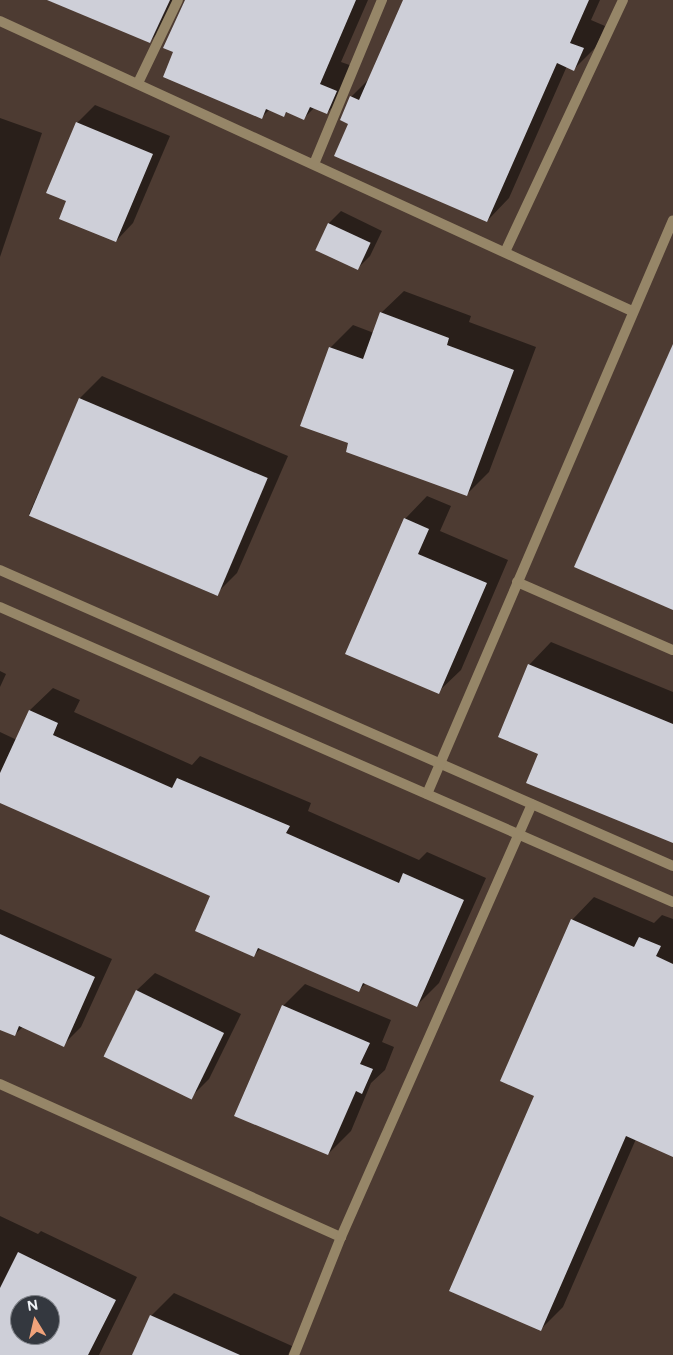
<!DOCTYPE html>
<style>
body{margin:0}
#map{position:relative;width:673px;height:1355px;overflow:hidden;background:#34383f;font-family:Figtree,sans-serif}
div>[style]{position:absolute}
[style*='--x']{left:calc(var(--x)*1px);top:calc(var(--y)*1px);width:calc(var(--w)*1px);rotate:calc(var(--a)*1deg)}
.industrial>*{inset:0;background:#4d3b32}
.shadow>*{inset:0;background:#0007}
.building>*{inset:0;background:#cecfd8;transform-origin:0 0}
.lane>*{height:10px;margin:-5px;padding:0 5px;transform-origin:5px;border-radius:5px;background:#968668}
.street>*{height:10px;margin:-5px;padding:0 5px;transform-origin:5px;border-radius:5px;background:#968668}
span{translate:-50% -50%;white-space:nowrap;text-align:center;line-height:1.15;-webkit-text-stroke:5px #34383f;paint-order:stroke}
.north{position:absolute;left:10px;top:1295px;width:50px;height:50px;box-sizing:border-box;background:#34383f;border:1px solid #7f8288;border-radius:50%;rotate:351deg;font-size:14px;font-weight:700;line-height:20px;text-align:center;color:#eff2f6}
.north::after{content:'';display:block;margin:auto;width:18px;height:22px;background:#f0a27a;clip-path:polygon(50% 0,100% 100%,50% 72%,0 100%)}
</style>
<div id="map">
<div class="industrial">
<div style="clip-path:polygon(evenodd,0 0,673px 0,673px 1355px,0 1355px,0 0,20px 1305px,50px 1305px,50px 1335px,20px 1335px,20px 1305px)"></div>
</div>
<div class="shadow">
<div style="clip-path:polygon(48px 0,181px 0,172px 19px,150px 41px)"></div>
<div style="clip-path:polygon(196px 0,368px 0,341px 62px,358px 68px,349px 90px,327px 113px,315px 107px,304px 118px,288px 111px,284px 115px,270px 109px,262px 117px,175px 51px)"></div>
<div style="clip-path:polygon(405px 0,600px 0,591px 20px,605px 26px,596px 47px,574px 69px,567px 66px,509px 198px,487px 221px,350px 123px,351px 97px,371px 77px)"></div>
<div style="clip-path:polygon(95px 105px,170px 136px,133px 223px,116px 241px,68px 201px,77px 123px)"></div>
<div style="clip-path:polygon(0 118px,42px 133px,0 257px)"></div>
<div style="clip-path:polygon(341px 211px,382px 231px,370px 256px,358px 268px,317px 249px,329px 223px)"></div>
<div style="clip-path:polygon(404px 291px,471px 316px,469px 322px,536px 347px,489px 472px,466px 495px,350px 443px,330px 348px,353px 325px,374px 333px,381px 313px)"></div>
<div style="clip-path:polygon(102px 376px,288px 456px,237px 573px,215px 595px,29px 514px,80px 398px)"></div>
<div style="clip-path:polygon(427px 496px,451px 506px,440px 531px,508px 560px,461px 670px,438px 692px,405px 519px)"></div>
<div style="clip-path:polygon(551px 642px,673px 692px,673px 842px,540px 753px,529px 665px)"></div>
<div style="clip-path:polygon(0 671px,6px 674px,0 687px)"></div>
<div style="clip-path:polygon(53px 688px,80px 700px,74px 712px,192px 765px,200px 756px,311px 803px,308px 811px,419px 860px,427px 852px,486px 878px,439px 983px,417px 1005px,366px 983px,359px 990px,261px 948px,254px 955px,212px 896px,0 801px,0 732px,17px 740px,30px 710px)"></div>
<div style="clip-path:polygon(594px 897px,654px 923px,662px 915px,673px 919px,673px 1155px,636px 1139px,563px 1307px,541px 1329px,535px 1095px,572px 920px)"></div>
<div style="clip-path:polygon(0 909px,112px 959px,81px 1027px,63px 1045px,23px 1027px,14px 1035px,0 1028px)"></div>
<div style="clip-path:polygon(155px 973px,241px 1014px,209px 1079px,191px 1097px,105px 1056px,137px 990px)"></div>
<div style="clip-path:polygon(305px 984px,391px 1020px,382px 1042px,394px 1047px,385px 1070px,371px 1083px,351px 1131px,328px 1154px,283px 1006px)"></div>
<div style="clip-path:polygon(evenodd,0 1216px,38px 1234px,41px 1231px,137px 1277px,99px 1355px,0 1355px,0 1216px,20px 1305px,50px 1305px,50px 1335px,20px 1335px,20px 1305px)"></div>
<div style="clip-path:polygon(174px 1293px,292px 1346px,288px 1355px,134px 1355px,151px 1316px)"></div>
</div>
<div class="building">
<div style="clip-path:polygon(47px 0,170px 0,150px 43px)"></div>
<div style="clip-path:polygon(185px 0,356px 0,320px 84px,337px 91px,327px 114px,310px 107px,304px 120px,286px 112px,284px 117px,266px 109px,262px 119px,163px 77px,173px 52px,163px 48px)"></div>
<div style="clip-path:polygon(403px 0,589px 0,570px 43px,584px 48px,574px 71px,557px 63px,487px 222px,334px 156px,348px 124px,340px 120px,350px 96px,359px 100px)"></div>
<div style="clip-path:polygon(76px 122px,153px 154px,116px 242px,59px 219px,66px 201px,46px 193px)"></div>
<div style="left:328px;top:223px;width:47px;height:30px;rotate:25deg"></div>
<div style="clip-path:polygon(380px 312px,449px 338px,447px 345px,514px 370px,467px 496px,346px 452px,348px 443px,300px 426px,329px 347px,363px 359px)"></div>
<div style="clip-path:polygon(673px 344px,673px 610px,574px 567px)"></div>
<div style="left:79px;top:398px;width:205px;height:128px;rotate:23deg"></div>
<div style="clip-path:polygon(404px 518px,429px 529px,418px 554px,487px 583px,439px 694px,345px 654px)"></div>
<div style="clip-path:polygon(528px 664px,673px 724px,673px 843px,526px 783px,538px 754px,498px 737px)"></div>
<div style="clip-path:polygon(29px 710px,58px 723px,53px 735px,172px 788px,177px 778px,290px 826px,286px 833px,399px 883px,403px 873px,464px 900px,417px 1007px,363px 983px,359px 992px,258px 948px,254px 957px,195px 931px,210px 896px,0 803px,0 773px)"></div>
<div style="clip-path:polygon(571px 919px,634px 947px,639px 937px,661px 946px,656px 956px,673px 964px,673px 1157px,626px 1136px,541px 1331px,449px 1291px,534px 1096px,500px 1081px)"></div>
<div style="clip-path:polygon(0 934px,95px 977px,64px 1047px,19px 1026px,15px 1036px,0 1030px)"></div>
<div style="left:136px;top:990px;width:98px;height:74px;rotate:26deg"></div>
<div style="clip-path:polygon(282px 1005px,370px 1043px,360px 1064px,373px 1069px,362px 1094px,356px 1091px,328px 1155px,234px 1116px)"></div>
<div style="clip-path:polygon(evenodd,18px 1252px,116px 1300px,88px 1355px,0 1355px,0 1288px,18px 1252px,20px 1305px,50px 1305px,50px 1335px,20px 1335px,20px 1305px)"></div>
<div style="clip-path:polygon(150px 1315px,240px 1355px,132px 1355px)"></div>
</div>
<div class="lane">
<div style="--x:0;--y:1084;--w:374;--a:24.2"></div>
<div style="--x:294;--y:1355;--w:127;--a:-68.3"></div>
<div style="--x:341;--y:1237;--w:473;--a:-66.2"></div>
</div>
<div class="street">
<div style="--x:0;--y:21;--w:695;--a:24.65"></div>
<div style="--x:138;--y:83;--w:92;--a:-64.3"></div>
<div style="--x:314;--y:164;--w:178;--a:-67.5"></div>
<div style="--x:505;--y:252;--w:278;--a:-64.9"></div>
<div style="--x:0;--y:570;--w:735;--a:23.74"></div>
<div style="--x:517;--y:582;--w:170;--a:23.6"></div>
<div style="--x:0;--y:607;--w:735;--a:23.67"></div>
<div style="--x:427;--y:794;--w:624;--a:-66.8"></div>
</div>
<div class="north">N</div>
</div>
